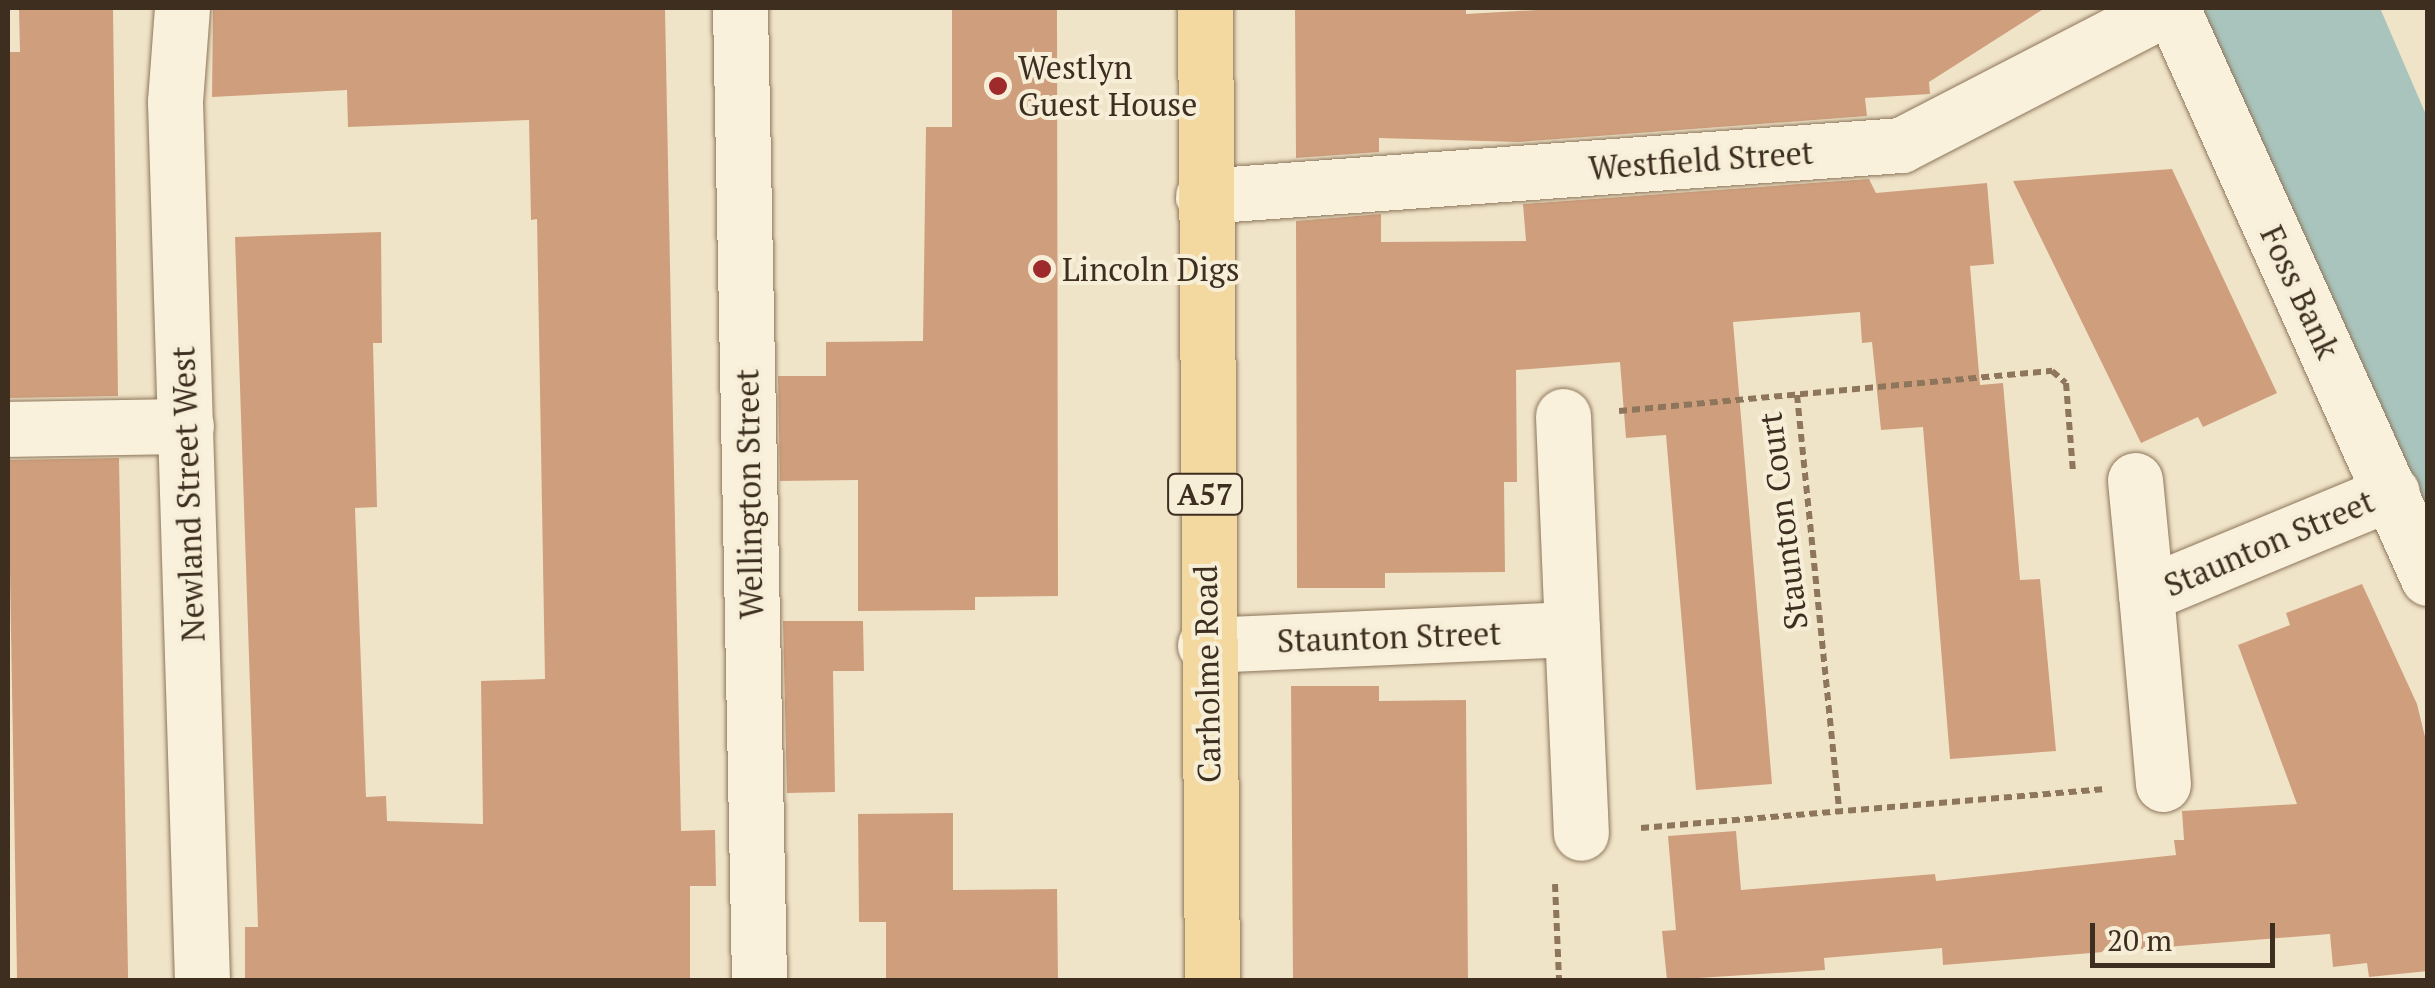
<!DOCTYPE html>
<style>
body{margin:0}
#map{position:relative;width:2435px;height:988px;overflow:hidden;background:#f0e4c8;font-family:"PT Serif",serif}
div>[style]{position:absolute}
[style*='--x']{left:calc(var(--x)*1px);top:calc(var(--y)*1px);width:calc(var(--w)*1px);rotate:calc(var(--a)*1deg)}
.water>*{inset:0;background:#a9c4bc}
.building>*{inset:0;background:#cf9f7d;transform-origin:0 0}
.path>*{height:6px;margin-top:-3px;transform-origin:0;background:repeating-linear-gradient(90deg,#8d765c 0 8px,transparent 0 13px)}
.roads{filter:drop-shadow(0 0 2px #8d765c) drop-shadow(0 0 2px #8d765c)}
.minor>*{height:55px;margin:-27.5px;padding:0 27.5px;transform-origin:27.5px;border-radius:27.5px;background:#faf1dc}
.major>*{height:55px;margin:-27.5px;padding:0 27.5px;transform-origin:27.5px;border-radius:27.5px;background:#f3d9a0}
.dots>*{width:28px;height:28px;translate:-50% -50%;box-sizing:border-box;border:5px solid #f7eed8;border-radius:50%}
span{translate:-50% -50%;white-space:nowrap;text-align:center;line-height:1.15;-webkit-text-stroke:8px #f7eed8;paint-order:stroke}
.shield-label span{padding:2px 8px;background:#f7eed8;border:2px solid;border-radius:8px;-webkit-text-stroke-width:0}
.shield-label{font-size:30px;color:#3d2e20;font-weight:700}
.poi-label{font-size:32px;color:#3d2e20}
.left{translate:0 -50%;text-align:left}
.street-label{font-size:32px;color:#3d2e20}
.frame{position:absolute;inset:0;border:10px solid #3d2e20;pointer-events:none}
.scale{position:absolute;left:2090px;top:923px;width:185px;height:45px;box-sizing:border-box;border:5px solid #3d2e20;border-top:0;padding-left:12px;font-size:30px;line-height:35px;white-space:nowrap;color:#3d2e20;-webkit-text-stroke:8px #f7eed8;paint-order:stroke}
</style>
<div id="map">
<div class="water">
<div style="clip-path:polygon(2196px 8px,2380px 8px,2427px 117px,2427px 531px)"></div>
</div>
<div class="building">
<div style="clip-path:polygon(19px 8px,113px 8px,118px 396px,8px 398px,8px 52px,20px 52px)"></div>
<div style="clip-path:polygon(213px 8px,665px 8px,681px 831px,715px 830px,716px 886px,690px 886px,690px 980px,245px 980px,245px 927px,258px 927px,235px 237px,381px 232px,382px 343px,373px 343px,377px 507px,355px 508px,366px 797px,386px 796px,387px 821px,483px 824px,481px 681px,545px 679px,537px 219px,531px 220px,529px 120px,348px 127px,347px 90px,212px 97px)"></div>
<div style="clip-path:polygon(952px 8px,1057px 8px,1058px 596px,975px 597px,975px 610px,858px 611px,858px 480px,780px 481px,778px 376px,826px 376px,826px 342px,923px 341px,926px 127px,952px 127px)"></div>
<div style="clip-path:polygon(1295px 8px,1466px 8px,1466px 14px,1572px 8px,2045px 8px,1929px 82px,1930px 94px,1865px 98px,1867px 116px,1518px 142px,1379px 138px,1379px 152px,1296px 158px)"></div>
<div style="clip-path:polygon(2172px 169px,2277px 393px,2203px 427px,2198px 417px,2141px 443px,2013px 181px)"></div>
<div style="clip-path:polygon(1869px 179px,1876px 193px,1987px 183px,1994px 264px,1970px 266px,1980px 385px,2003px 383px,2020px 580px,2040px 579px,2056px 751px,1950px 759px,1923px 427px,1881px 430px,1872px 342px,1862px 343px,1860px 312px,1733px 322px,1772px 784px,1696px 790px,1666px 435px,1626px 438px,1620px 362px,1516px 370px,1517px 482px,1504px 482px,1505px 572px,1385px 573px,1385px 588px,1297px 588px,1296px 221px,1381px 214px,1381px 242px,1526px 241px,1523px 204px)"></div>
<div style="left:119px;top:458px;width:522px;height:111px;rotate:89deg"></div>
<div style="clip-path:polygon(2362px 584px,2417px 704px,2428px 749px,2428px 971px,2369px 977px,2367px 963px,2333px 967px,2330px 934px,1943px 965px,1942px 948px,1824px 958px,1825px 970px,1667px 980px,1662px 931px,1676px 930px,1668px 836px,1736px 831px,1741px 890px,1935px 874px,1936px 881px,2176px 855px,2174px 840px,2184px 840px,2182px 811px,2297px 804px,2238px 645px,2290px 625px,2286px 613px)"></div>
<div style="clip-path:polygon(783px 621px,863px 621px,864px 671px,833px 671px,835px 792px,787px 793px)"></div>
<div style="clip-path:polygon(1291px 686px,1379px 686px,1379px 701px,1466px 700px,1468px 980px,1293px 980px)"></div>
<div style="clip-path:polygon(953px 813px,953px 890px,1057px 889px,1058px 980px,886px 980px,886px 922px,859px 922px,858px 814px)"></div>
</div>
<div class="path">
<div style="--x:1797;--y:395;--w:418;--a:84.2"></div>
<div style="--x:1619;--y:411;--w:435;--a:-5.3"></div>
<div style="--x:2052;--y:371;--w:18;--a:41"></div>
<div style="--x:2066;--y:383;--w:89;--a:85.5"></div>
<div style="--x:1641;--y:828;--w:463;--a:-4.8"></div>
<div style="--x:1555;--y:884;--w:96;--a:87.6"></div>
</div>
<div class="roads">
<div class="minor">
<div style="--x:182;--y:8;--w:94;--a:94.3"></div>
<div style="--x:175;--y:102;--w:878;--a:88.24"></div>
<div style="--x:740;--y:8;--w:972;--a:88.88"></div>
<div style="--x:2172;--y:8;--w:625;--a:65.81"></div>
<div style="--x:1203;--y:196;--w:700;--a:-4.18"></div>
<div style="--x:1901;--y:145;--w:298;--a:-27.3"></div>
<div style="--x:1563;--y:416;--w:213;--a:87.6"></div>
<div style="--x:8;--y:429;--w:178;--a:-1"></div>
<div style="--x:2135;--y:480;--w:115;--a:84.5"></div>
<div style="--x:1205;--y:645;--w:367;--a:-2.5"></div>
<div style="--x:1572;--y:629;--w:204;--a:87.5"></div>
<div style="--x:2163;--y:784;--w:191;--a:-95.1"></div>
<div style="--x:2146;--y:594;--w:266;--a:-22.5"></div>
</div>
<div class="major">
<div style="--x:1205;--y:8;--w:972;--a:89.59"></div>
</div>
</div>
<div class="dots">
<div style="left:998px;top:86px;background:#9e2a2b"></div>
<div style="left:1042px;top:269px;background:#9e2a2b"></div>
</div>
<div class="shield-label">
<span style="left:1205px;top:494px">A57</span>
</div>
<div class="poi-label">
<span class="left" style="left:1018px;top:86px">Westlyn<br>Guest House</span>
<span class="left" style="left:1062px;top:269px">Lincoln Digs</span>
</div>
<div class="street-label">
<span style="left:1701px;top:160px;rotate:-4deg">Westfield Street</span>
<span style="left:2300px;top:292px;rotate:65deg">Foss Bank</span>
<span style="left:188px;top:494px;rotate:-92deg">Newland Street West</span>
<span style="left:749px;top:494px;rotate:-91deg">Wellington Street</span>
<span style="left:1783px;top:521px;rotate:-97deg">Staunton Court</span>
<span style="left:2269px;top:543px;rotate:-23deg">Staunton Street</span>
<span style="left:1389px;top:637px;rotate:-2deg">Staunton Street</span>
<span style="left:1207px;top:674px;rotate:-91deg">Carholme Road</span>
</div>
<div class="frame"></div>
<div class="scale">20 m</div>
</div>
